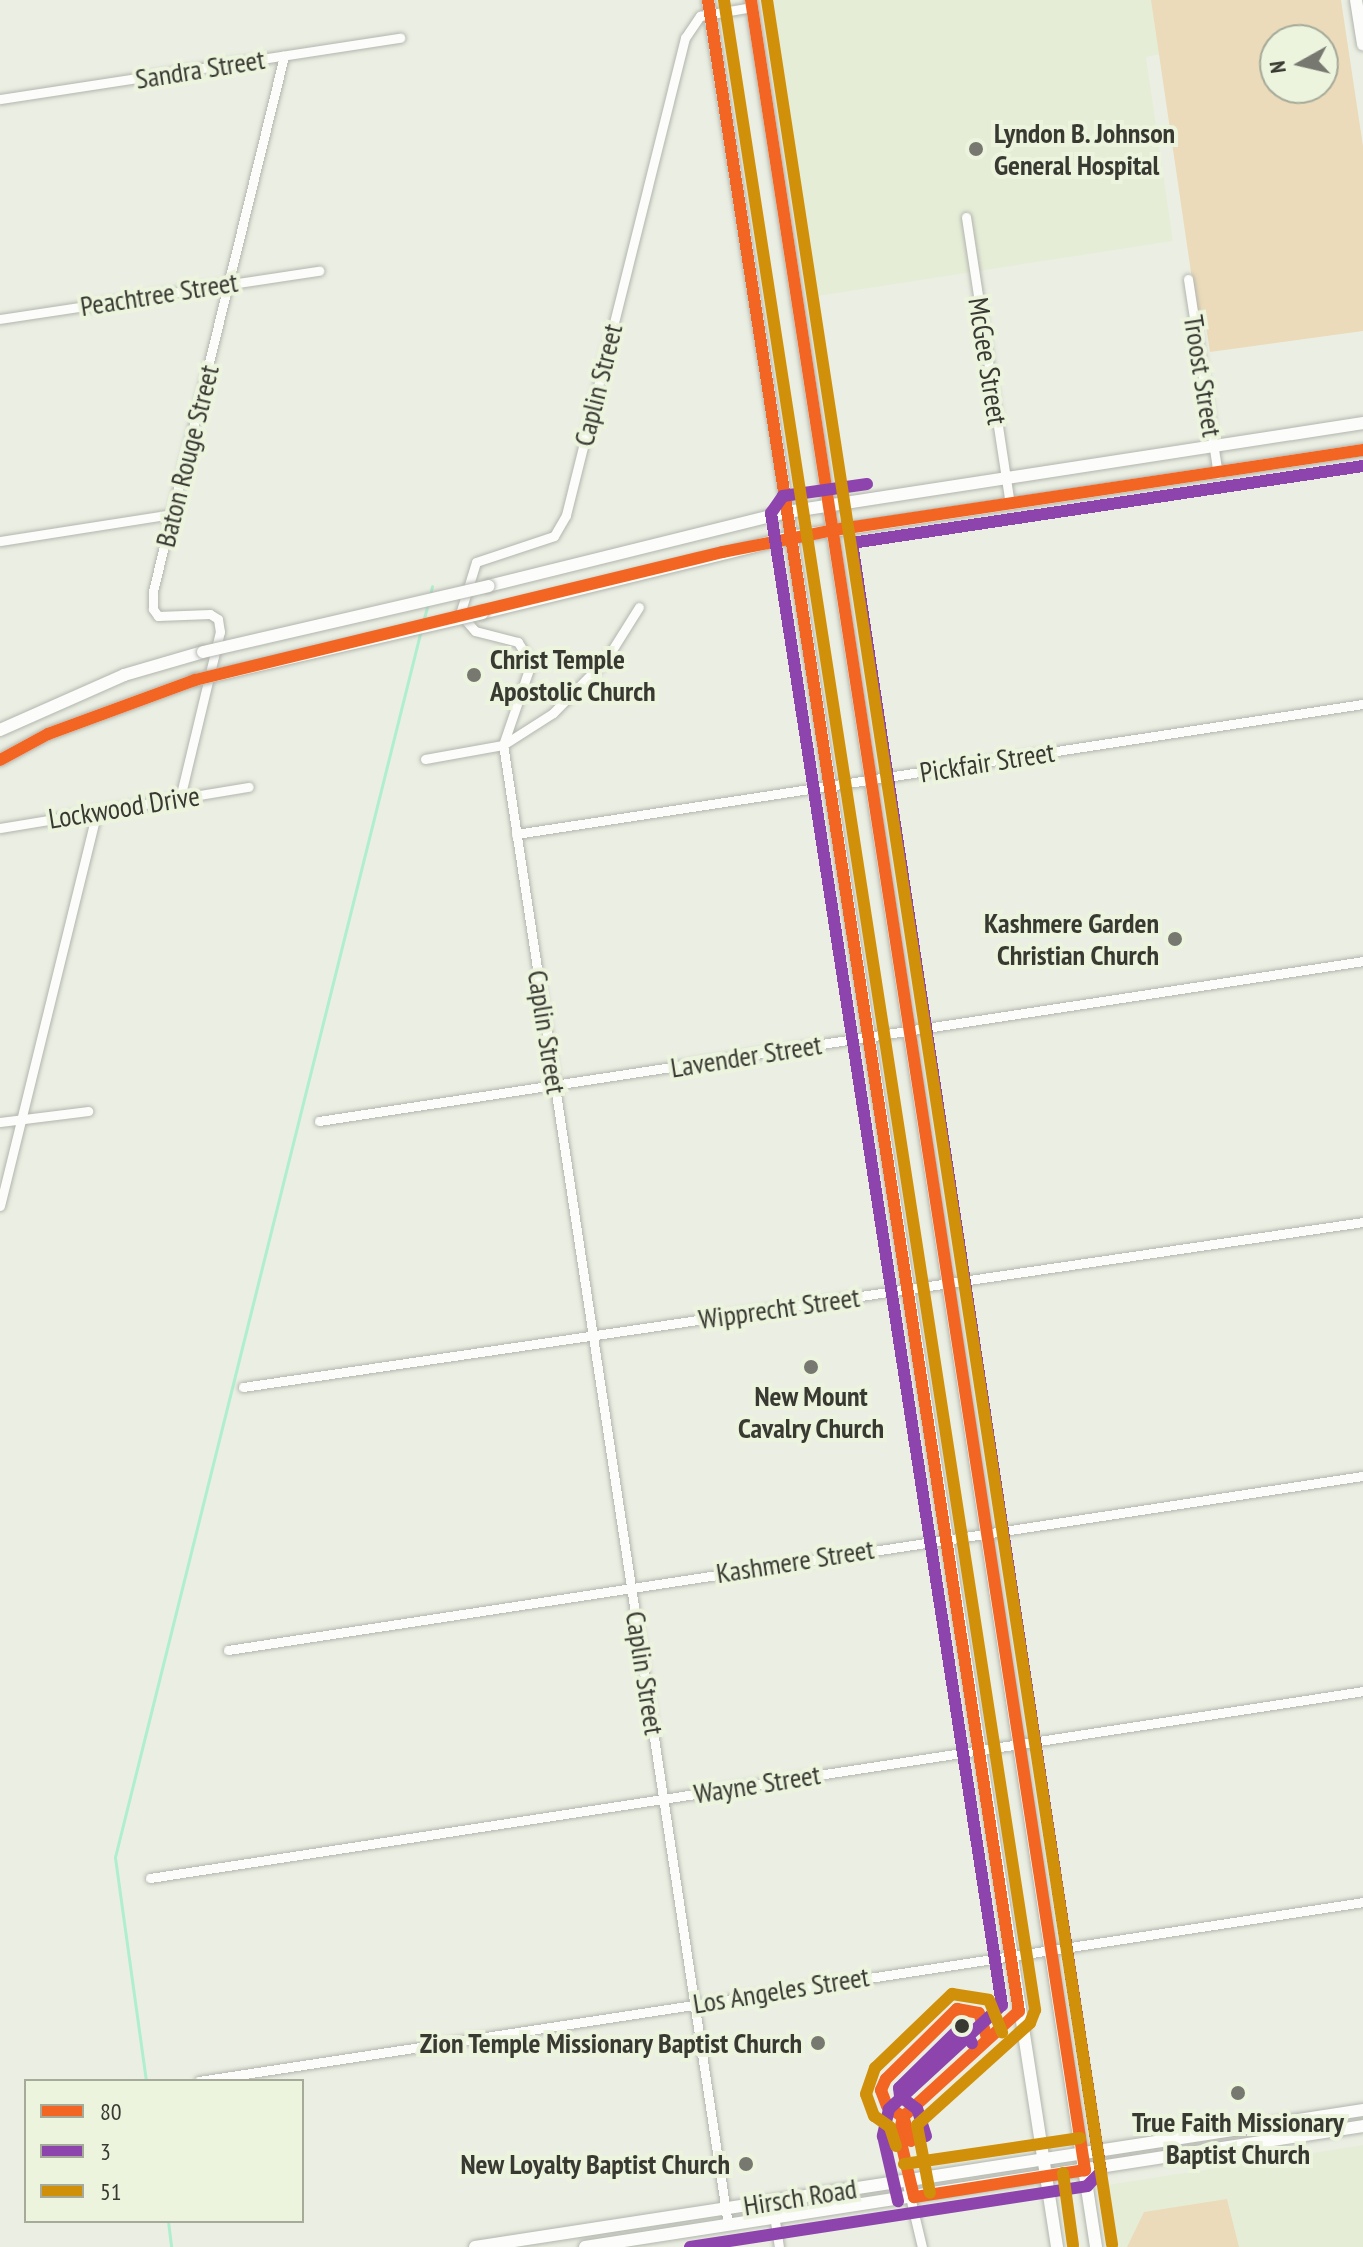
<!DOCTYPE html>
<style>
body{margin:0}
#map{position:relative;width:1363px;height:2247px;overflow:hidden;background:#ebefe3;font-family:"PT Sans Narrow",sans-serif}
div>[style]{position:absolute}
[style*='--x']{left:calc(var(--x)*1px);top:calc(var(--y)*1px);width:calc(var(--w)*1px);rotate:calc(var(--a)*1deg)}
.built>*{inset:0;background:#e6edd7}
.green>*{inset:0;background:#ebdbba}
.stream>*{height:3px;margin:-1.5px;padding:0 1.5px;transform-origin:1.5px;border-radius:1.5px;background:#afeece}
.roads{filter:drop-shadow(0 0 2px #b2b5ad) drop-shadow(0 0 2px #b2b5ad)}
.minor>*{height:9px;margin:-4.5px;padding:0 4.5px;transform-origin:4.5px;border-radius:4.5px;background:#fcfdfb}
.secondary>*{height:12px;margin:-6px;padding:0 6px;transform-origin:6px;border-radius:6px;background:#fcfdfb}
.bridges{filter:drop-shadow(0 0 2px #b2b5ad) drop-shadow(0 0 2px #b2b5ad)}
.secondary-bridge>*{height:12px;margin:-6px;padding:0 6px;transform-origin:6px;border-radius:6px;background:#fcfdfb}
.bus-1>*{height:12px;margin:-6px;padding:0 6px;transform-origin:6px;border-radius:6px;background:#f26522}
.bus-2>*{height:12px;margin:-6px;padding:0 6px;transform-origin:6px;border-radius:6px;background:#8e44ad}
.bus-3>*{height:12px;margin:-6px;padding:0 6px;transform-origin:6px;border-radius:6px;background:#d1900a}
.dots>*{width:22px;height:22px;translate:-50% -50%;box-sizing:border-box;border:4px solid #edf4de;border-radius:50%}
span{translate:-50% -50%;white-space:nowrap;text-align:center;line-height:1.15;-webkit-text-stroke:8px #edf4de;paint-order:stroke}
.street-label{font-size:28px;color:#383a32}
.poi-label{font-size:28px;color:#383a32;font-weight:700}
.left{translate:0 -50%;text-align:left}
.right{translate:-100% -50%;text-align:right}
.legend{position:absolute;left:24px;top:2079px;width:280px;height:144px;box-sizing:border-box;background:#edf4de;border:2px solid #a5aa99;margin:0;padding:10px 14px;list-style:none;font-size:24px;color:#383a32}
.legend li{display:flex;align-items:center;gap:16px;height:40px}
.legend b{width:40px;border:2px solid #a5aa99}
.north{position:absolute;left:1259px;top:24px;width:80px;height:80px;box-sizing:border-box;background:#edf4de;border:2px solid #a5aa99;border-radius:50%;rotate:262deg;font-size:22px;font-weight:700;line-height:32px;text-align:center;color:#383a32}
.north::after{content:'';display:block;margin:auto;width:28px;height:36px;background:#777970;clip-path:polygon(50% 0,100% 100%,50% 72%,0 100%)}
</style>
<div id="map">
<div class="built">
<div style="clip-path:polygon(767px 0,1157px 0,1166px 53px,1146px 57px,1173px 241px,818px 296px)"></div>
<div style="clip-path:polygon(1363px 2145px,1363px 2247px,1109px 2247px,1100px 2186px)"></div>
</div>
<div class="green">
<div style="clip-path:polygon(evenodd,1151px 0,1341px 0,1363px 146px,1363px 331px,1210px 352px,1204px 313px,1197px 313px,1151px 0,1275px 40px,1323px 40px,1323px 88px,1275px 88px,1275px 40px)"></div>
<div style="clip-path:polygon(1227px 2199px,1239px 2247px,1127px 2247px,1144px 2212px)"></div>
</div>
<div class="stream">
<div style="--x:430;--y:595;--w:9;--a:-77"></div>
<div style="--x:423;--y:622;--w:20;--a:-75"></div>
<div style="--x:146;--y:2081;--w:226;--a:-97.9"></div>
<div style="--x:115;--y:1857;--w:1265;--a:-76"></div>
<div style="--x:168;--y:2221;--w:26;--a:83"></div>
</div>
<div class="roads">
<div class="minor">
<div style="--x:0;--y:99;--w:405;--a:-8.7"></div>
<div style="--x:966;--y:217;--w:290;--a:81.3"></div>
<div style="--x:1188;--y:279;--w:197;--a:81.3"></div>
<div style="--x:0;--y:319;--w:323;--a:-8.6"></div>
<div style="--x:0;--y:541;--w:174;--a:-8.9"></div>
<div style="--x:425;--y:759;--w:79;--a:-10.2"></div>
<div style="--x:503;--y:745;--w:59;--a:-32.6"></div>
<div style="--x:553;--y:713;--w:77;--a:-45.5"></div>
<div style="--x:607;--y:658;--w:60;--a:-57.9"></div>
<div style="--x:180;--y:798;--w:171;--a:-76.5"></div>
<div style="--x:220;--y:632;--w:13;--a:-99"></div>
<div style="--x:218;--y:619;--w:9;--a:-148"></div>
<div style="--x:210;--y:614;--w:52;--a:177.8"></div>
<div style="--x:158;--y:616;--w:9;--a:-126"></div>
<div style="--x:153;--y:609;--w:18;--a:-90"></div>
<div style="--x:153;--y:591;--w:551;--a:-76.24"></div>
<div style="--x:0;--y:828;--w:252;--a:-9.4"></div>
<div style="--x:516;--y:834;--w:857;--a:-8.73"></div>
<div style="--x:319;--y:1121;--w:1056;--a:-8.71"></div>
<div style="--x:0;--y:1122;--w:89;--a:-7.1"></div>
<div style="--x:0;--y:1206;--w:407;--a:-76.2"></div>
<div style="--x:243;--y:1387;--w:1132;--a:-8.38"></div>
<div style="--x:228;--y:1650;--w:1148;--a:-8.72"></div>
<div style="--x:150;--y:1878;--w:1227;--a:-8.76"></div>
<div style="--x:199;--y:2081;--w:1178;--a:-8.74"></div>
<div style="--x:906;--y:2180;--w:69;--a:76.6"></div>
<div style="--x:772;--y:2202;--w:46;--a:81.2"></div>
<div style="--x:728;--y:2225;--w:1497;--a:-98.64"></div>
<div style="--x:503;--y:745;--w:87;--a:-71.1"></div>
<div style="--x:531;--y:663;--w:25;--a:-122"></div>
<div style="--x:518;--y:642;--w:44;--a:-165.7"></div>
<div style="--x:475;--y:631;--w:23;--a:-131"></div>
<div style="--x:460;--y:614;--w:54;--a:-72.9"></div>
<div style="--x:476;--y:562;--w:82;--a:-18.4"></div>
<div style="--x:554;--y:536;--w:24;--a:-60"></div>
<div style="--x:566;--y:515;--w:492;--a:-76"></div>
<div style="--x:685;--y:38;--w:27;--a:-56"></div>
<div style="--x:700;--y:16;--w:53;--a:-9.8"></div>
</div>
<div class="secondary">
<div style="--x:708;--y:0;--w:2274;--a:81.17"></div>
<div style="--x:751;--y:0;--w:2273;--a:81.27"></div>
<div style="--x:1356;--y:0;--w:45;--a:81"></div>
<div style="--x:488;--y:586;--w:308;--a:-13.9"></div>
<div style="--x:787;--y:512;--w:583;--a:-8.78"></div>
<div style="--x:482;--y:613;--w:318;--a:-13.8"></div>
<div style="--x:791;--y:537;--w:579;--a:-8.65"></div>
<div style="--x:0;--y:730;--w:136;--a:-23.9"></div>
<div style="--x:124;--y:675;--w:82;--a:-16.2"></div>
<div style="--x:0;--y:760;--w:55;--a:-28.4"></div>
<div style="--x:48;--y:734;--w:157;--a:-20.2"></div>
<div style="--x:475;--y:2247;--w:899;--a:-8.77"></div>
<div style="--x:585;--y:2247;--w:787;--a:-8.84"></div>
</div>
</div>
<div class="bridges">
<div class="secondary-bridge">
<div style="--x:203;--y:652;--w:293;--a:-13"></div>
<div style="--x:195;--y:680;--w:295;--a:-13.1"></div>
</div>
</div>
<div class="bus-1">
<div style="--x:708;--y:0;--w:2035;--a:81.21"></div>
<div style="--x:1019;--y:2011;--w:157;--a:137.6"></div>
<div style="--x:903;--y:2117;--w:17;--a:103"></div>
<div style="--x:899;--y:2134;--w:65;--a:76.6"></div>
<div style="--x:751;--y:0;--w:2196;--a:81.25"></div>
<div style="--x:1085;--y:2170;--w:173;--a:171"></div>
<div style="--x:0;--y:760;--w:55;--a:-28.4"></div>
<div style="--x:48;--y:734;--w:157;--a:-20.2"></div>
<div style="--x:195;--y:680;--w:543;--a:-13.63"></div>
<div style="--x:723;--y:552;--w:113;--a:-11.2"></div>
<div style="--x:834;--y:530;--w:535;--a:-8.6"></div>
<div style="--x:911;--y:2141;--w:25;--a:-108"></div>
<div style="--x:903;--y:2117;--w:19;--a:-145"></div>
<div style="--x:887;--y:2106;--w:17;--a:-111"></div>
<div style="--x:881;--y:2090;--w:12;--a:-66"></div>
<div style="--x:886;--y:2079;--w:100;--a:-44.6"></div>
<div style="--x:957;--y:2009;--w:22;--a:10"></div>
<div style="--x:979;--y:2013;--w:26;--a:72"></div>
</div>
<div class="bus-2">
<div style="--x:867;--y:484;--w:85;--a:171.9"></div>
<div style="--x:783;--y:496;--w:21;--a:125"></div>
<div style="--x:771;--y:513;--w:1510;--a:81.2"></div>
<div style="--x:1002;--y:2005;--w:154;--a:137.4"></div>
<div style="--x:889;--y:2109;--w:28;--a:103"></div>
<div style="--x:883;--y:2136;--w:67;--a:77"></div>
<div style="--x:926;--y:2136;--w:28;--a:-108"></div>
<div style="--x:917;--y:2109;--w:21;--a:-143"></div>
<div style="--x:900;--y:2096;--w:8;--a:-97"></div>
<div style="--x:899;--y:2088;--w:88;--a:-44.5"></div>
<div style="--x:962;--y:2026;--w:20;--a:60"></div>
<div style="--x:690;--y:2247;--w:402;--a:-8.7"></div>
<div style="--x:1087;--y:2186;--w:20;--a:-45"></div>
<div style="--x:1101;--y:2172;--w:1648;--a:-98.69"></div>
<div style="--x:852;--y:543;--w:517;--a:-8.57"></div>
</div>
<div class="bus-3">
<div style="--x:724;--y:0;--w:2034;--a:81.2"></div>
<div style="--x:1035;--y:2010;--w:14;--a:111"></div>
<div style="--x:1030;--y:2023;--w:152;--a:137.9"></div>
<div style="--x:917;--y:2125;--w:69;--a:79.2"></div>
<div style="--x:767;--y:0;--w:2271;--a:81.26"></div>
<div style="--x:896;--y:2146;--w:20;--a:-108"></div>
<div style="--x:890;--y:2127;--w:19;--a:-145"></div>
<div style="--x:874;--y:2116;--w:23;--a:-110"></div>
<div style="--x:866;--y:2094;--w:28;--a:-71"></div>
<div style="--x:875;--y:2068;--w:107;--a:-43.9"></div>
<div style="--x:952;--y:1994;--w:37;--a:9"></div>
<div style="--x:989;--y:2000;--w:35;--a:68"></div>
<div style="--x:904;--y:2164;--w:178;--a:-8.4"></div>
<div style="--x:1063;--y:2173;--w:73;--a:82.1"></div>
</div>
<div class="dots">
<div style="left:976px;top:149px;background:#777970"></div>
<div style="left:474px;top:675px;background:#777970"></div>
<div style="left:1175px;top:939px;background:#777970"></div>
<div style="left:811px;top:1367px;background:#777970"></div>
<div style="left:962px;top:2026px;background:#383a32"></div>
<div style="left:818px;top:2043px;background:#777970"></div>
<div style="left:1238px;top:2093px;background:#777970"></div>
<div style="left:746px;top:2164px;background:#777970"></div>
</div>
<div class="street-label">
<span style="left:200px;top:69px;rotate:-9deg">Sandra Street</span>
<span style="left:159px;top:294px;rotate:-9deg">Peachtree Street</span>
<span style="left:988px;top:361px;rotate:81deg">McGee Street</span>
<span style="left:1203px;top:376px;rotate:81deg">Troost Street</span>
<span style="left:598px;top:385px;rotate:-76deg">Caplin Street</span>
<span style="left:187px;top:456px;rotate:-76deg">Baton Rouge Street</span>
<span style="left:987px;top:762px;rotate:-9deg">Pickfair Street</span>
<span style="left:124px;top:807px;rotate:-9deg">Lockwood Drive</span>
<span style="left:547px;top:1032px;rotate:81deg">Caplin Street</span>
<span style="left:746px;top:1056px;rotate:-9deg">Lavender Street</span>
<span style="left:779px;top:1308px;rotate:-8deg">Wipprecht Street</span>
<span style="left:795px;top:1561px;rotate:-9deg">Kashmere Street</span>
<span style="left:645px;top:1673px;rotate:81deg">Caplin Street</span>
<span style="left:757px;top:1784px;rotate:-9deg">Wayne Street</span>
<span style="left:781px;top:1990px;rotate:-9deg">Los Angeles Street</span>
<span style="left:800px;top:2197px;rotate:-9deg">Hirsch Road</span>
</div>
<div class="poi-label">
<span class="left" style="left:994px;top:149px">Lyndon B. Johnson<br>General Hospital</span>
<span class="left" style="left:490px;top:675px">Christ Temple<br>Apostolic Church</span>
<span class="right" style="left:1159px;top:939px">Kashmere Garden<br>Christian Church</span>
<span style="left:811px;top:1412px">New Mount<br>Cavalry Church</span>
<span class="right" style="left:802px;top:2043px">Zion Temple Missionary Baptist Church</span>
<span style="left:1238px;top:2138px">True Faith Missionary<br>Baptist Church</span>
<span class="right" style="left:730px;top:2164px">New Loyalty Baptist Church</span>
</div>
<ul class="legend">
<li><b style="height:10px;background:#f26522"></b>80</li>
<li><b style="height:10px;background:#8e44ad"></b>3</li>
<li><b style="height:10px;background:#d1900a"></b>51</li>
</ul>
<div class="north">N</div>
</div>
